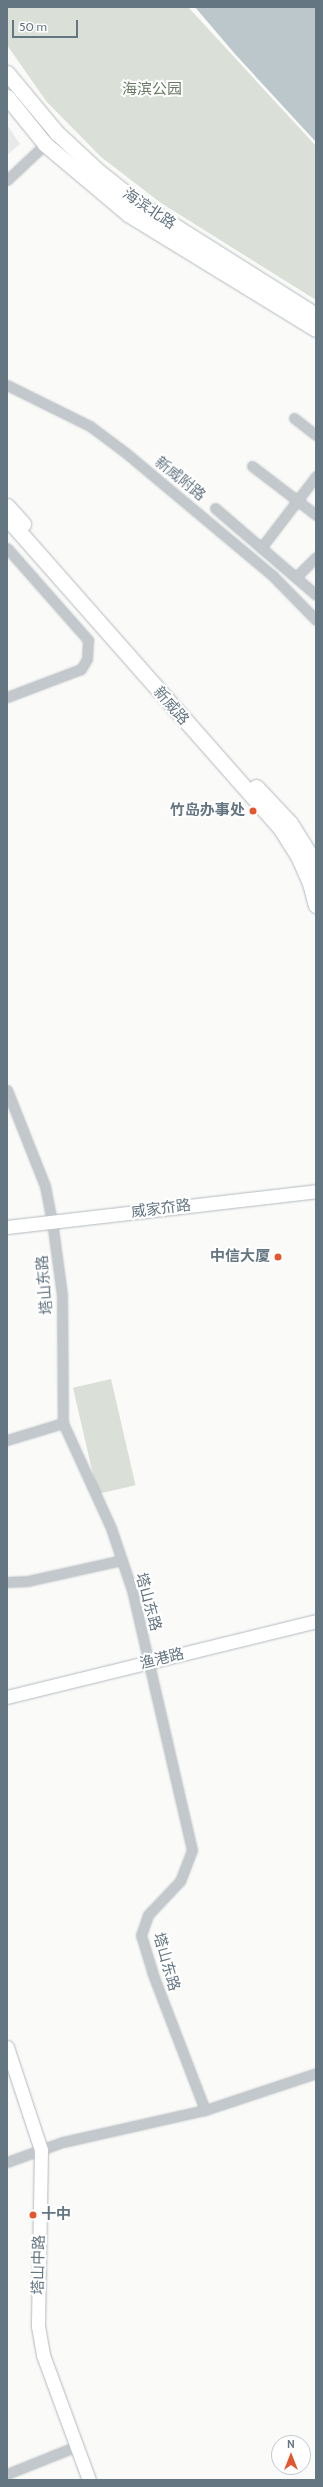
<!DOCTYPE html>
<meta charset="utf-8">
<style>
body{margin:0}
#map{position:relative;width:323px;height:2487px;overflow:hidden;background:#fafaf8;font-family:Cabin,"Noto Sans SC",sans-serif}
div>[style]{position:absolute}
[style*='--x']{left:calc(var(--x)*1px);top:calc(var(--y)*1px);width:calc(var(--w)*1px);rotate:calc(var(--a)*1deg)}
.built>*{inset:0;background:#e8e9e9}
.green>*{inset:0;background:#dadfd7;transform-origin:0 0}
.water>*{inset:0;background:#bbc7cb}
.roads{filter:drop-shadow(0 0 1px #b3babf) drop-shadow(0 0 1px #b3babf)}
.street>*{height:9px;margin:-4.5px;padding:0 4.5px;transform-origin:4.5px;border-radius:4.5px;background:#c3c8cc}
.secondary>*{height:13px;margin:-6.5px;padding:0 6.5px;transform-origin:6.5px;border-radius:6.5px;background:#fff}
.primary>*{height:15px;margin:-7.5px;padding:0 7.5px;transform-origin:7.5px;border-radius:7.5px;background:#fff}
.dots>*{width:11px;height:11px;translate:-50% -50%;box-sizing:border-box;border:2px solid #fff;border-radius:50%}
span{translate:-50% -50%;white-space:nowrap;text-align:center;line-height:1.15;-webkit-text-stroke:4px #fff;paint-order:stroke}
.park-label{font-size:15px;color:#687a64}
.street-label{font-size:15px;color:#657683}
.poi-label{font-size:15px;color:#657683;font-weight:700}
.right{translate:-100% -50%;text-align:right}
.left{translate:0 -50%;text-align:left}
.frame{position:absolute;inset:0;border:8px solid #657683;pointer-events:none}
.north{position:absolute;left:271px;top:2435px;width:40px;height:40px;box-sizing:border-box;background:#fff;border:1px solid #c1c8cd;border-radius:50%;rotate:0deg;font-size:11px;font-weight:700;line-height:16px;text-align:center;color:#657683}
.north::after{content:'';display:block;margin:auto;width:14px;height:18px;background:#e4572e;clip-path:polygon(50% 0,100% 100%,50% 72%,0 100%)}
.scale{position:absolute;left:12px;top:20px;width:66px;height:18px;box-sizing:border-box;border:2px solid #657683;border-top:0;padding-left:5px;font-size:12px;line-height:14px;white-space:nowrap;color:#657683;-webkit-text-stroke:3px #fff;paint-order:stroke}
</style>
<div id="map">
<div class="built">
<div style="clip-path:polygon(7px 125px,20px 144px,7px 155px)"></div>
</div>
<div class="green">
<div style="clip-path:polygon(7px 7px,188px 7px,316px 146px,316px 300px,161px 203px,101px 157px,46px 101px,7px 45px)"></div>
<div style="left:111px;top:1379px;width:109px;height:39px;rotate:77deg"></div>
</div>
<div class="water">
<div style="clip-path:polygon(195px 7px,316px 7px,316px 142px,235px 54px)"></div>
</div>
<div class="roads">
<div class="street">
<div style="--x:7;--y:180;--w:69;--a:-43.2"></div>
<div style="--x:7;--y:385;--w:93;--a:26.3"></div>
<div style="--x:90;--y:426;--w:45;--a:36.9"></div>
<div style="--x:126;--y:453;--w:190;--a:39.9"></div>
<div style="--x:272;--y:575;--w:63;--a:45.6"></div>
<div style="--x:294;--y:418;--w:28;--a:38"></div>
<div style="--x:252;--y:466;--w:81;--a:37.4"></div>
<div style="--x:215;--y:508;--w:133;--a:40.7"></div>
<div style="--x:7;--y:548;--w:123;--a:48.6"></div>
<div style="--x:88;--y:640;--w:19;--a:93"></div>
<div style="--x:87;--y:659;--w:12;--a:121"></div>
<div style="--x:81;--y:669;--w:79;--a:159.3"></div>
<div style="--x:261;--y:548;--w:91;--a:-52.6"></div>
<div style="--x:296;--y:577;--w:28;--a:-45"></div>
<div style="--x:7;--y:1090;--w:103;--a:68.4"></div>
<div style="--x:45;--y:1186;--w:36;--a:79"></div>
<div style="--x:52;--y:1221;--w:75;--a:82.3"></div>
<div style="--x:62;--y:1295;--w:128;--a:89.6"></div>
<div style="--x:63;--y:1423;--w:115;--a:65.4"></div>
<div style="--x:111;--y:1528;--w:65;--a:71.3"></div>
<div style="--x:132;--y:1590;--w:267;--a:77"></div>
<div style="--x:192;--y:1850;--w:33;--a:111"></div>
<div style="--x:180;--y:1881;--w:47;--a:133.3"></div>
<div style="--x:148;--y:1915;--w:21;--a:109"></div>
<div style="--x:141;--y:1935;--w:39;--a:73"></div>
<div style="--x:152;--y:1972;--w:148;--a:69"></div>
<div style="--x:7;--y:1440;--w:59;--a:-16.9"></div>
<div style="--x:7;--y:1582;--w:21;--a:-3"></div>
<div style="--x:28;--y:1581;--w:96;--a:-12.6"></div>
<div style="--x:7;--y:2162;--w:59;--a:-19.7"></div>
<div style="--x:63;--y:2142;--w:146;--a:-12.7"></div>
<div style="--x:205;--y:2110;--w:117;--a:-18.4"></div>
<div style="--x:7;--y:2474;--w:75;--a:-21.8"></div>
</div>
<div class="secondary">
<div style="--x:7;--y:1227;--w:311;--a:-6.6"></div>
<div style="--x:7;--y:1697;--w:318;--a:-13.8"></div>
<div style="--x:7;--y:2047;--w:108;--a:71.7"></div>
<div style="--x:41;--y:2150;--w:176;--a:91"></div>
<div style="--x:38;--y:2326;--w:29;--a:80"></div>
<div style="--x:43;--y:2355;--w:133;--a:69.8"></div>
</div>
<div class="primary">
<div style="--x:7;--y:73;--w:78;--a:50.2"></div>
<div style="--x:57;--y:133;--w:57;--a:42.9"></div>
<div style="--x:99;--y:172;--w:48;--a:38.3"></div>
<div style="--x:137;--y:202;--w:212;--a:32.3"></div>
<div style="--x:7;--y:97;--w:60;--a:51"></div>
<div style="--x:45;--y:144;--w:109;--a:40.1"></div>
<div style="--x:128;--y:214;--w:220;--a:31.5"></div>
<div style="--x:7;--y:506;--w:24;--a:48"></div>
<div style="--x:7;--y:518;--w:414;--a:48.6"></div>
<div style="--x:281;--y:829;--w:32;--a:58"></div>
<div style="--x:298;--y:856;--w:30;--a:66"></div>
<div style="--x:310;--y:883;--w:23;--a:75"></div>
<div style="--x:256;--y:787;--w:50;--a:46.6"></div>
<div style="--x:290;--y:823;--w:36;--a:58"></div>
<div style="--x:309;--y:853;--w:18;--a:68"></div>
</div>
</div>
<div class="dots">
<div style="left:253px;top:811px;background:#e4572e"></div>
<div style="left:278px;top:1257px;background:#e4572e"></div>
<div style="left:33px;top:2215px;background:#e4572e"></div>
</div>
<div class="park-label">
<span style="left:152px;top:90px">海滨公园</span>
</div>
<div class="street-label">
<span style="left:149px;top:209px;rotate:34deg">海滨北路</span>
<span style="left:180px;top:479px;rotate:39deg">新威附路</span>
<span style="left:171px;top:706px;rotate:49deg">新威路</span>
<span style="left:161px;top:1209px;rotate:-7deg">威家夼路</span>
<span style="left:45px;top:1285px;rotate:-95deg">塔山东路</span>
<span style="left:148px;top:1602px;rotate:75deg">塔山东路</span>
<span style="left:162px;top:1659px;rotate:-14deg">渔港路</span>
<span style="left:166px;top:1962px;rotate:74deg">塔山东路</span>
<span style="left:39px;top:2265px;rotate:-89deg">塔山中路</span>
</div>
<div class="poi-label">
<span class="right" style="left:245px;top:811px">竹岛办事处</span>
<span class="right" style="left:270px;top:1257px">中信大厦</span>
<span class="left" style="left:41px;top:2215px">十中</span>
</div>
<div class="frame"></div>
<div class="north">N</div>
<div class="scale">50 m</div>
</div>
